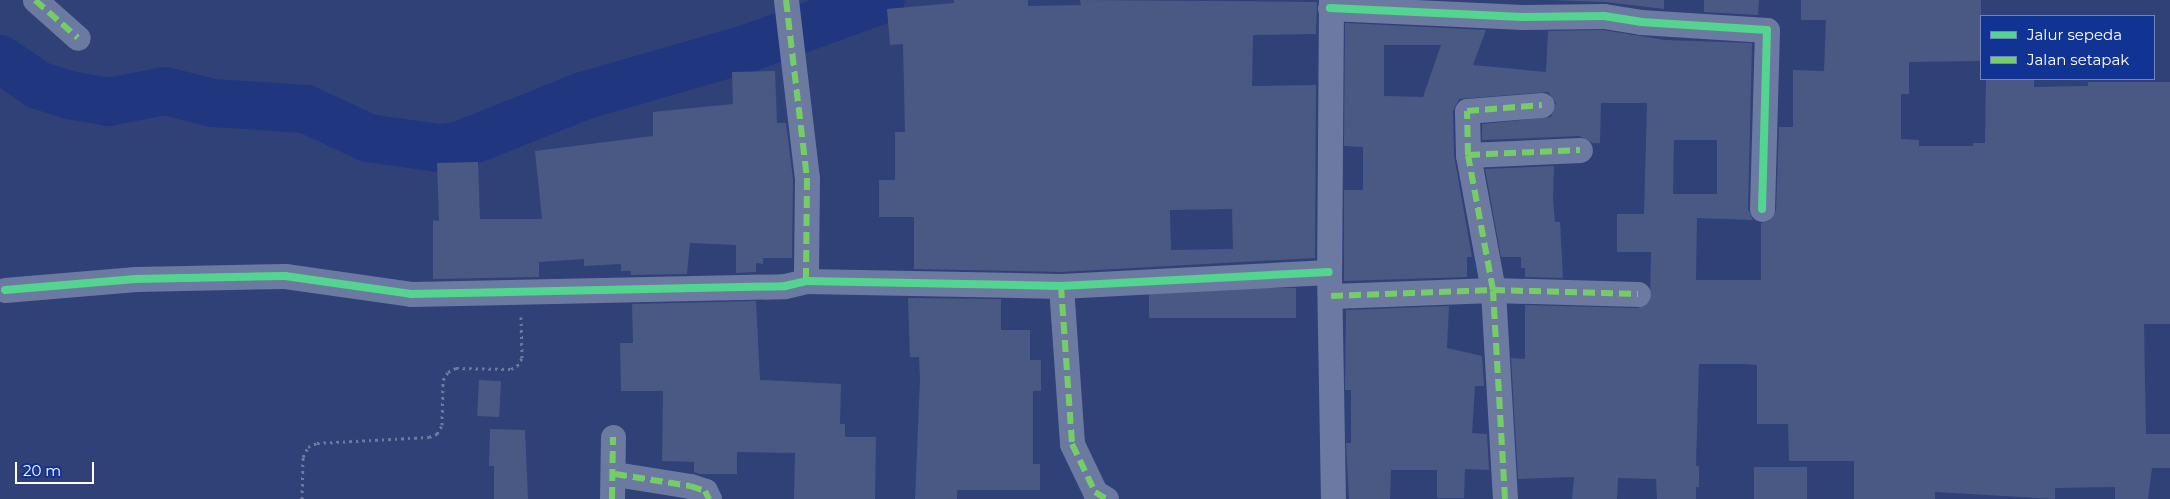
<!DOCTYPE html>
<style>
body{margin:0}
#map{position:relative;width:2170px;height:499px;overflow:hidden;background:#2f4176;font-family:Montserrat,sans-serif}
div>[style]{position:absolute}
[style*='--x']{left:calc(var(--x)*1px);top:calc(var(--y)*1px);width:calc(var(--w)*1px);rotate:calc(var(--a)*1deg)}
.river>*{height:48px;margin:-24px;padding:0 24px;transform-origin:24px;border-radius:24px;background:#203780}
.building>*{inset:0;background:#4a5984;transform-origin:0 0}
.path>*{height:3px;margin-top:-1.5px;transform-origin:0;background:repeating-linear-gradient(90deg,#6c7aa1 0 2.5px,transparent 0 6.5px)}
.minor>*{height:25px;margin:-12.5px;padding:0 12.5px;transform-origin:12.5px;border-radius:12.5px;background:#6c7aa1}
.quiet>*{height:6px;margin-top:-3px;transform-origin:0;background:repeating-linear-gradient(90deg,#74ce65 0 12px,transparent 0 18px)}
.cycleway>*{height:8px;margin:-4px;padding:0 4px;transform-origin:4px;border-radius:4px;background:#53d58f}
span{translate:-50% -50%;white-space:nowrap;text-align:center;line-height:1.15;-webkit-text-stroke:4.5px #113394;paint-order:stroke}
.legend{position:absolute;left:1980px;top:15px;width:175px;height:65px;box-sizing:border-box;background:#113394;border:1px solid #7085bf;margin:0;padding:6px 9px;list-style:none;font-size:15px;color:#fff}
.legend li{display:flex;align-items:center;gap:10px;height:25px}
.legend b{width:25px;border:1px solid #7085bf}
.scale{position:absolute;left:15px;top:462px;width:79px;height:22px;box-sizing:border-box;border:2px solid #fff;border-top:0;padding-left:6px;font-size:15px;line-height:18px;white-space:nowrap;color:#fff;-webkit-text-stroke:4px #113394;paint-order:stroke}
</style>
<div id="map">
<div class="river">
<div style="--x:0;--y:59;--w:46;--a:34.4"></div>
<div style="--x:38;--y:85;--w:33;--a:18"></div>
<div style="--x:69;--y:95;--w:40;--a:10"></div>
<div style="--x:108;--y:102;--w:58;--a:-10.9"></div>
<div style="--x:165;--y:91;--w:49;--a:14"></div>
<div style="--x:213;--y:103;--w:93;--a:3.7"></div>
<div style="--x:306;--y:109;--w:68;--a:25.1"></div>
<div style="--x:368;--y:138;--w:71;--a:8.1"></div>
<div style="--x:438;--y:148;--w:20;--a:-6"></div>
<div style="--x:458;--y:146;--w:135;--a:-21.8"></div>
<div style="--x:583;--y:96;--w:173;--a:-16.1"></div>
<div style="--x:749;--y:48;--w:140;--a:-20"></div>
</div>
<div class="building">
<div style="clip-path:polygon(evenodd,954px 0,1028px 0,1028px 6px,1081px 5px,1080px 0,1317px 2px,1316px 34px,1253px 35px,1252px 86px,1316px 85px,1315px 258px,1061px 272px,914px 269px,914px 217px,879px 217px,879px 180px,895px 180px,895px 132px,905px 132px,903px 44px,890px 45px,887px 9px,954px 3px,954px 0,1232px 209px,1233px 249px,1171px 250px,1170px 210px,1232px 209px)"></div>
<div style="clip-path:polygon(1549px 0,1664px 0,1664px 9px,1606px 2px)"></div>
<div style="clip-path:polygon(1704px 0,1759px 0,1758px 15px,1704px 12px)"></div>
<div style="clip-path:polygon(evenodd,1801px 0,1981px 0,1981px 61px,1909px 62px,1909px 94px,1901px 94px,1901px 139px,1919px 140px,1919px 146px,1973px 146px,1973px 143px,1985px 143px,1986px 79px,2034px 79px,2034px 87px,2088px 86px,2088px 82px,2170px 82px,2170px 324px,2144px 324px,2146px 434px,2170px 434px,2170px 468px,2152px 468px,2148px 499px,2115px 499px,2115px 487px,2055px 488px,2055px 499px,1935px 492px,1935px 499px,1854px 499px,1854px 461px,1789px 461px,1788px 424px,1757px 424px,1757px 365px,1743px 364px,1699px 364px,1696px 466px,1699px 466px,1699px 487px,1696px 487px,1696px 499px,1657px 499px,1656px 479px,1618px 478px,1617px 499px,1572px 499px,1574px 477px,1518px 479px,1511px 358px,1525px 359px,1525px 305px,1638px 308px,1650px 301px,1651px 252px,1617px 252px,1617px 214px,1644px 214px,1647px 103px,1601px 103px,1600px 143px,1593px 143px,1579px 136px,1482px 140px,1482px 124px,1551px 117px,1556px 103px,1548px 92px,1459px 99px,1453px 111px,1454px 155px,1472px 257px,1467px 257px,1467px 277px,1344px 281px,1344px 190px,1363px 190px,1363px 147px,1344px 146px,1345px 23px,1486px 30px,1473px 65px,1546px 72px,1548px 31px,1603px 30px,1665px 40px,1752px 43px,1748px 209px,1753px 220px,1697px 218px,1696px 280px,1761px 280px,1761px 223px,1769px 221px,1776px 210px,1779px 127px,1793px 127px,1793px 70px,1824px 71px,1826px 20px,1801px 20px,1801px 0,1384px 45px,1441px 45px,1423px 97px,1384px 96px,1384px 45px,1801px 0,1674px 140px,1717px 140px,1717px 194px,1673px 194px,1674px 140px)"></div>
<div style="clip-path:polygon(775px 71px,777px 123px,786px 123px,793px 179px,792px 258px,763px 258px,763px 264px,756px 263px,756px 272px,736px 273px,736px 245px,690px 243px,687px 274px,631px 275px,631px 271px,621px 271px,621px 264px,584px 266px,584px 259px,539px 262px,539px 277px,433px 279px,433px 220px,439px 221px,437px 163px,478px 162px,480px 219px,542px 219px,535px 151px,653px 136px,653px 112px,733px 104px,732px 72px)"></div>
<div style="clip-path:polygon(1554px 166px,1553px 199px,1555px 222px,1560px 222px,1563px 278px,1525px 277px,1525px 268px,1521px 268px,1521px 257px,1501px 257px,1485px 169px)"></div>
<div style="left:1296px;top:288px;width:30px;height:147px;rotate:90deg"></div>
<div style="clip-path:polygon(908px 298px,1001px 299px,1001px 330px,1030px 330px,1030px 360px,1041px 360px,1041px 391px,1033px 391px,1033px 464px,1040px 464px,1040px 490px,957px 490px,957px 499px,915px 499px,920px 378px,919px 357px,910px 357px)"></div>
<div style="clip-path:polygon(756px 301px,760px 380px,841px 384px,840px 424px,845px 424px,845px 437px,876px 437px,875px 499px,794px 499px,795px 453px,737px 452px,737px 474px,700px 474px,694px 472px,694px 462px,662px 461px,663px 391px,621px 391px,620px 343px,633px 343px,632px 304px)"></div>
<div style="clip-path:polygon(1449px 306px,1447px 348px,1482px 356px,1484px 386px,1475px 386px,1472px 433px,1487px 434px,1489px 470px,1465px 469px,1464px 498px,1437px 498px,1437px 470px,1391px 470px,1390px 499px,1349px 499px,1346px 443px,1351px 443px,1351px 390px,1345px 390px,1346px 310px)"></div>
<div style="left:479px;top:380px;width:22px;height:36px;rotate:3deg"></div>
<div style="clip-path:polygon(490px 429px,525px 430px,528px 499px,494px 499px,494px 466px,489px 466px)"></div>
<div style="left:1754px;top:467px;width:53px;height:32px"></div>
</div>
<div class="path">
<div style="--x:302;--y:499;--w:42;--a:-88.6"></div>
<div style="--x:303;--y:457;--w:11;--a:-63"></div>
<div style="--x:308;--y:447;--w:10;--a:-24"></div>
<div style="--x:317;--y:443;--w:112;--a:-3.1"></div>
<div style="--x:429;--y:437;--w:9;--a:-21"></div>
<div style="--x:437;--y:434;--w:10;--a:-61"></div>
<div style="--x:442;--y:425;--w:45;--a:-88.7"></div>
<div style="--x:443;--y:380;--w:9;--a:-58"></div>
<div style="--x:448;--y:372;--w:9;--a:-27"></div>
<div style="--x:456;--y:368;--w:55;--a:1"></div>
<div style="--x:511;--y:369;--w:7;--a:-27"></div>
<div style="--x:517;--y:366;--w:9;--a:-58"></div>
<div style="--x:522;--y:358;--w:41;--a:-91.4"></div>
</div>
<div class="minor">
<div style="--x:35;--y:0;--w:57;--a:41.5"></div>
<div style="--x:786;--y:0;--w:179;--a:83.3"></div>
<div style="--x:807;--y:178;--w:103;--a:90.6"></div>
<div style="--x:1331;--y:0;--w:272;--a:90.4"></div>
<div style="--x:1329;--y:272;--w:227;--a:89"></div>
<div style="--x:1330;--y:8;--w:193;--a:2.7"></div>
<div style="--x:1523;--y:17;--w:81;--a:-0.7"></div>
<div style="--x:1604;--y:16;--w:37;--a:9"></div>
<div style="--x:1641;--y:22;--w:126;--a:3.6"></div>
<div style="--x:1767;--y:30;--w:179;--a:91.6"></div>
<div style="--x:1468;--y:155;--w:112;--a:-2.6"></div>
<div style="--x:1061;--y:286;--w:158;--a:86"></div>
<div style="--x:1072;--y:444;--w:53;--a:64.4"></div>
<div style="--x:1095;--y:492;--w:13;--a:32"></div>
<div style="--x:5;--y:290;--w:131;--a:-4.8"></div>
<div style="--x:136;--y:279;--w:149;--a:-1.2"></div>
<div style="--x:285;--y:276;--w:127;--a:8.1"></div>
<div style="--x:411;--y:294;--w:374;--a:-1.2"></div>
<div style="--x:785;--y:286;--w:22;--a:-13"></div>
<div style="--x:806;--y:281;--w:255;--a:1.1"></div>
<div style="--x:1061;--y:286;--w:268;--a:-3"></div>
<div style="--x:1331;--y:296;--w:162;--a:-2.1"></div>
<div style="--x:1493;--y:290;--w:145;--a:1.6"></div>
<div style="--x:615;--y:474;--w:76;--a:9.1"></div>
<div style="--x:690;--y:486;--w:16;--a:18"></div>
<div style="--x:705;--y:491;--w:9;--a:63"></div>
<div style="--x:612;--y:499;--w:62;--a:-89.1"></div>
<div style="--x:1505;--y:499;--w:209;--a:-93.3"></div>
<div style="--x:1493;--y:290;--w:137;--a:-100.5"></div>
<div style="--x:1468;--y:155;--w:44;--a:-91.3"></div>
<div style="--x:1467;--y:111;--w:75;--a:-4.6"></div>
</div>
<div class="quiet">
<div style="--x:35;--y:0;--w:57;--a:41.5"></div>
<div style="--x:786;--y:0;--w:179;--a:83.3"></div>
<div style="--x:807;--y:178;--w:103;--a:90.6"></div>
<div style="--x:1468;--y:155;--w:112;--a:-2.6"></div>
<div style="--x:1061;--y:286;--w:158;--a:86"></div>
<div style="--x:1072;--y:444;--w:53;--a:64.4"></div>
<div style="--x:1095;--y:492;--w:13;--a:32"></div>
<div style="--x:1331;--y:296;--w:162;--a:-2.1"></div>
<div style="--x:1493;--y:290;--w:145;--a:1.6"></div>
<div style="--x:615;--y:474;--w:76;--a:9.1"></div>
<div style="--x:690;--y:486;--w:16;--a:18"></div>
<div style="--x:705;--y:491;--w:9;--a:63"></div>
<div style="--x:612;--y:499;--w:62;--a:-89.1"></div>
<div style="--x:1505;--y:499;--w:209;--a:-93.3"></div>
<div style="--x:1493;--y:290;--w:137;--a:-100.5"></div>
<div style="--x:1468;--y:155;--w:44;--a:-91.3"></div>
<div style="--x:1467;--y:111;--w:75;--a:-4.6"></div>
</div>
<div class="cycleway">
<div style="--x:1330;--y:8;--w:193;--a:2.7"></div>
<div style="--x:1523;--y:17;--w:81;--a:-0.7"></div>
<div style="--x:1604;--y:16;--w:37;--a:9"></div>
<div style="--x:1641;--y:22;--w:126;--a:3.6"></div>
<div style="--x:1767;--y:30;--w:179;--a:91.6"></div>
<div style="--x:5;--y:290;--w:131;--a:-4.8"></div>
<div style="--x:136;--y:279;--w:149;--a:-1.2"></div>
<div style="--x:285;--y:276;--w:127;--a:8.1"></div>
<div style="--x:411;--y:294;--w:374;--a:-1.2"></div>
<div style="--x:785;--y:286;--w:22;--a:-13"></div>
<div style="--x:806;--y:281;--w:255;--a:1.1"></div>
<div style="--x:1061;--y:286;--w:268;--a:-3"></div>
</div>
<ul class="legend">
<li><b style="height:6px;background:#53d58f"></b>Jalur sepeda</li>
<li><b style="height:6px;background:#74ce65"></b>Jalan setapak</li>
</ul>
<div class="scale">20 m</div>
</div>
